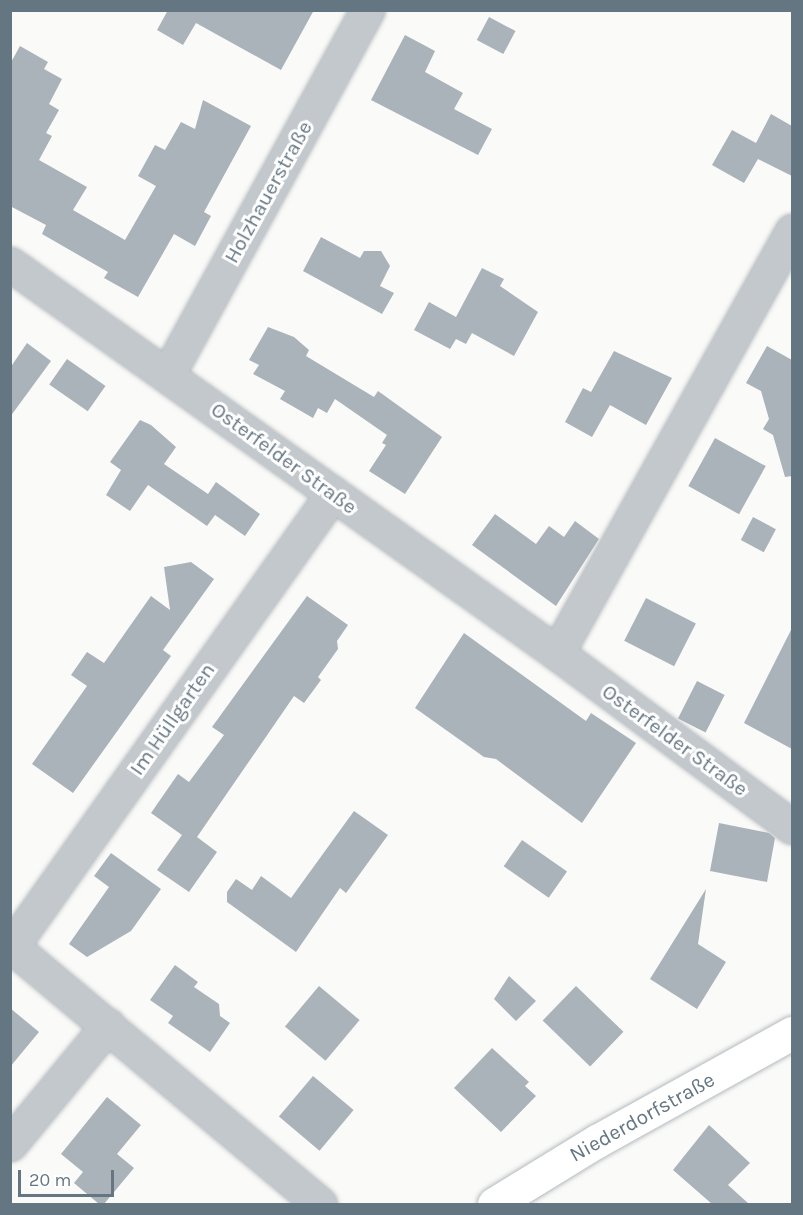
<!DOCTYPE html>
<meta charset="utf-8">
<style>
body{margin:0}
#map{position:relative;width:803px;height:1215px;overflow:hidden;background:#fafaf8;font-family:Karla,sans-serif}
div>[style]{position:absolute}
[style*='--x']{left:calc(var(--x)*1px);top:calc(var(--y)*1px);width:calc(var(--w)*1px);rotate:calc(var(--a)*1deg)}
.building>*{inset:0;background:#aab3b9;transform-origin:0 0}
.roads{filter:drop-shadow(0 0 2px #b5babe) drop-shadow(0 0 2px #b5babe)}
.minor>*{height:33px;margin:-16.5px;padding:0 16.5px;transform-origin:16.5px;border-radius:16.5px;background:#c3c8cc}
.major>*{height:33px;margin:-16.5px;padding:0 16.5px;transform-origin:16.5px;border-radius:16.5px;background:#fff}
span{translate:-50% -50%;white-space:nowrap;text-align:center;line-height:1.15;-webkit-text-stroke:6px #fff;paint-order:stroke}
.street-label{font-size:21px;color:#657683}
.frame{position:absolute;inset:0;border:12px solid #657683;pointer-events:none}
.scale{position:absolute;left:18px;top:1170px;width:96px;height:27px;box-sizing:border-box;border:3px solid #657683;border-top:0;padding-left:8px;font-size:18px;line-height:21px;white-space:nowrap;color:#657683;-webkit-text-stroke:4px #fff;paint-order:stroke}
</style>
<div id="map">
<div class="building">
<div style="clip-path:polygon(168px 10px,314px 10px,281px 70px,196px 23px,183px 45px,157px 30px)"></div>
<div style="left:489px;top:17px;width:30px;height:26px;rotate:28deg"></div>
<div style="clip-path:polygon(405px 35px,435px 51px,425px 72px,463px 93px,454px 109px,492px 129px,478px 155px,371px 100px)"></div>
<div style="clip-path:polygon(20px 46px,48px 62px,44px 69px,62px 79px,49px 104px,59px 110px,46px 133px,52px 136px,39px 160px,87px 187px,73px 210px,125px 240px,156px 186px,138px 176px,155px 145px,165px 150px,181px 122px,195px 129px,203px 100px,251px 126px,204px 212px,211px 216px,195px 246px,174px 234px,138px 297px,104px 278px,108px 272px,42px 234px,46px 225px,10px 206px,10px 64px)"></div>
<div style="clip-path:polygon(771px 114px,792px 126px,792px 176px,758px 159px,744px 183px,712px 165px,732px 130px,756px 143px)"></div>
<div style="clip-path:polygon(321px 237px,360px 258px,364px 251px,381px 251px,390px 266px,380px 286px,394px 293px,382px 314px,303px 271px)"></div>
<div style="clip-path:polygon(482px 268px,504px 279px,500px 286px,538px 312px,514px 356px,472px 333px,466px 344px,456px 339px,450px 349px,414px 330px,429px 302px,456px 317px)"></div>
<div style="clip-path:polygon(268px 327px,294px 337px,309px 350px,306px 356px,374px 397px,378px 391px,442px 437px,405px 494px,369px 471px,386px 445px,382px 443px,387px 435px,335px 399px,327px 413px,318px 408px,313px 418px,280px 399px,285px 391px,253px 374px,259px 365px,249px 360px)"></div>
<div style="clip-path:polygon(27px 343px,51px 361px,10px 417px,10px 368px)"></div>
<div style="clip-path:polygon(767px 346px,792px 360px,792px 476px,785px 477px,773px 435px,763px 429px,769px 419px,761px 391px,746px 383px)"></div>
<div style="clip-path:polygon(614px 351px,672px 378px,646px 425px,610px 405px,592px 437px,565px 422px,583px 388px,591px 392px)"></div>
<div style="left:67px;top:359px;width:47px;height:31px;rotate:35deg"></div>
<div style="clip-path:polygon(140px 420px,151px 425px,176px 447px,164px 464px,208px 494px,216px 482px,260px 514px,245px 536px,215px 515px,207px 526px,148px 485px,130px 511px,106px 495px,121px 470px,110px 462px)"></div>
<div style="left:715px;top:438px;width:58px;height:55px;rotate:29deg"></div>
<div style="clip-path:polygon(495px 514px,536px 544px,549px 526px,564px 537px,575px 521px,599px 539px,556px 606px,472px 545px)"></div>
<div style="left:753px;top:517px;width:26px;height:26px;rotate:28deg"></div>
<div style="clip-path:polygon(191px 562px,214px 579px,163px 650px,171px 656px,73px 793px,32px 764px,87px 686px,71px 675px,87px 652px,104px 663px,151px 596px,170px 610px,164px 567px)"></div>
<div style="clip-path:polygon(307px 596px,348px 625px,337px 641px,338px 649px,318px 677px,321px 680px,304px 703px,294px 696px,197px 837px,217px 852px,189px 892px,157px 870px,182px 835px,151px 813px,178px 774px,189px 782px,224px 735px,212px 727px)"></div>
<div style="left:646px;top:598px;width:56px;height:48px;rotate:27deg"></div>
<div style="clip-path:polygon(792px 628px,792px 749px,744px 723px)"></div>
<div style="clip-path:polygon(464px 633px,586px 721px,591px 713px,636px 743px,582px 823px,496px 759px,484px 757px,415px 708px)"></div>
<div style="left:697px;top:681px;width:31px;height:42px;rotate:27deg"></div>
<div style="clip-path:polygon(354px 811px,388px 835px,346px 893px,340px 888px,296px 952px,227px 902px,227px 892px,236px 879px,252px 890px,261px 876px,291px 898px)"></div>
<div style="clip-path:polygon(719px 823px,769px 833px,775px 838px,767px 882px,710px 871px)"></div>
<div style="left:522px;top:840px;width:55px;height:32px;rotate:35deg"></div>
<div style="clip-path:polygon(111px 853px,161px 889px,131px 931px,87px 957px,69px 944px,109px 887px,94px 876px)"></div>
<div style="clip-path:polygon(706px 889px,698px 944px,726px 962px,697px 1009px,650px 979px)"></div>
<div style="clip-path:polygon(175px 965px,198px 982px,194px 987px,219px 1004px,220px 1016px,230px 1023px,210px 1052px,168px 1023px,173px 1016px,150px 1000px)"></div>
<div style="clip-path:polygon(509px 976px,536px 1001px,516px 1021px,494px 999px)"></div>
<div style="left:319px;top:986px;width:53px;height:53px;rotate:40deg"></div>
<div style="left:576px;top:986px;width:66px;height:48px;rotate:44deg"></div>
<div style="clip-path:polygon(10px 1008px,39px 1032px,10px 1067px)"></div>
<div style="clip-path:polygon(492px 1048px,529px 1082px,525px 1086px,536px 1096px,501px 1132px,454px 1088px)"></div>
<div style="left:313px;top:1076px;width:53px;height:53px;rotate:40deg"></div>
<div style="clip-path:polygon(107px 1097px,141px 1125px,117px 1154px,134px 1168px,104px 1204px,99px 1204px,74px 1183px,83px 1172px,61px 1154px)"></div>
<div style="clip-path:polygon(709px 1125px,750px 1163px,728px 1185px,749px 1204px,712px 1204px,673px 1170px)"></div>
</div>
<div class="roads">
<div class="minor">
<div style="--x:10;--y:264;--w:671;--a:35.42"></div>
<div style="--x:557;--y:653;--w:292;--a:36.5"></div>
<div style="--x:168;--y:374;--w:415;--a:-61.3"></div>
<div style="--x:557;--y:653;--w:483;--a:-60.9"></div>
<div style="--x:10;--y:945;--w:404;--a:39.9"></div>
<div style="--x:12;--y:946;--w:555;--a:-54.68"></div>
<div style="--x:10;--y:1144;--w:154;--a:-50.5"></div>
</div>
<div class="major">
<div style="--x:494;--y:1204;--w:121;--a:-31.5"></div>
<div style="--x:597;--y:1141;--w:223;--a:-29"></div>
</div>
</div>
<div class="street-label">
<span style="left:268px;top:192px;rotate:-61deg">Holzhauerstraße</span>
<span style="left:284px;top:458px;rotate:36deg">Osterfelder Straße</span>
<span style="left:172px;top:719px;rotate:-55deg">Im Hüllgarten</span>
<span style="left:675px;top:740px;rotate:36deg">Osterfelder Straße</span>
<span style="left:642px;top:1117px;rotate:-29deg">Niederdorfstraße</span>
</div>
<div class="frame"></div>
<div class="scale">20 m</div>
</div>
